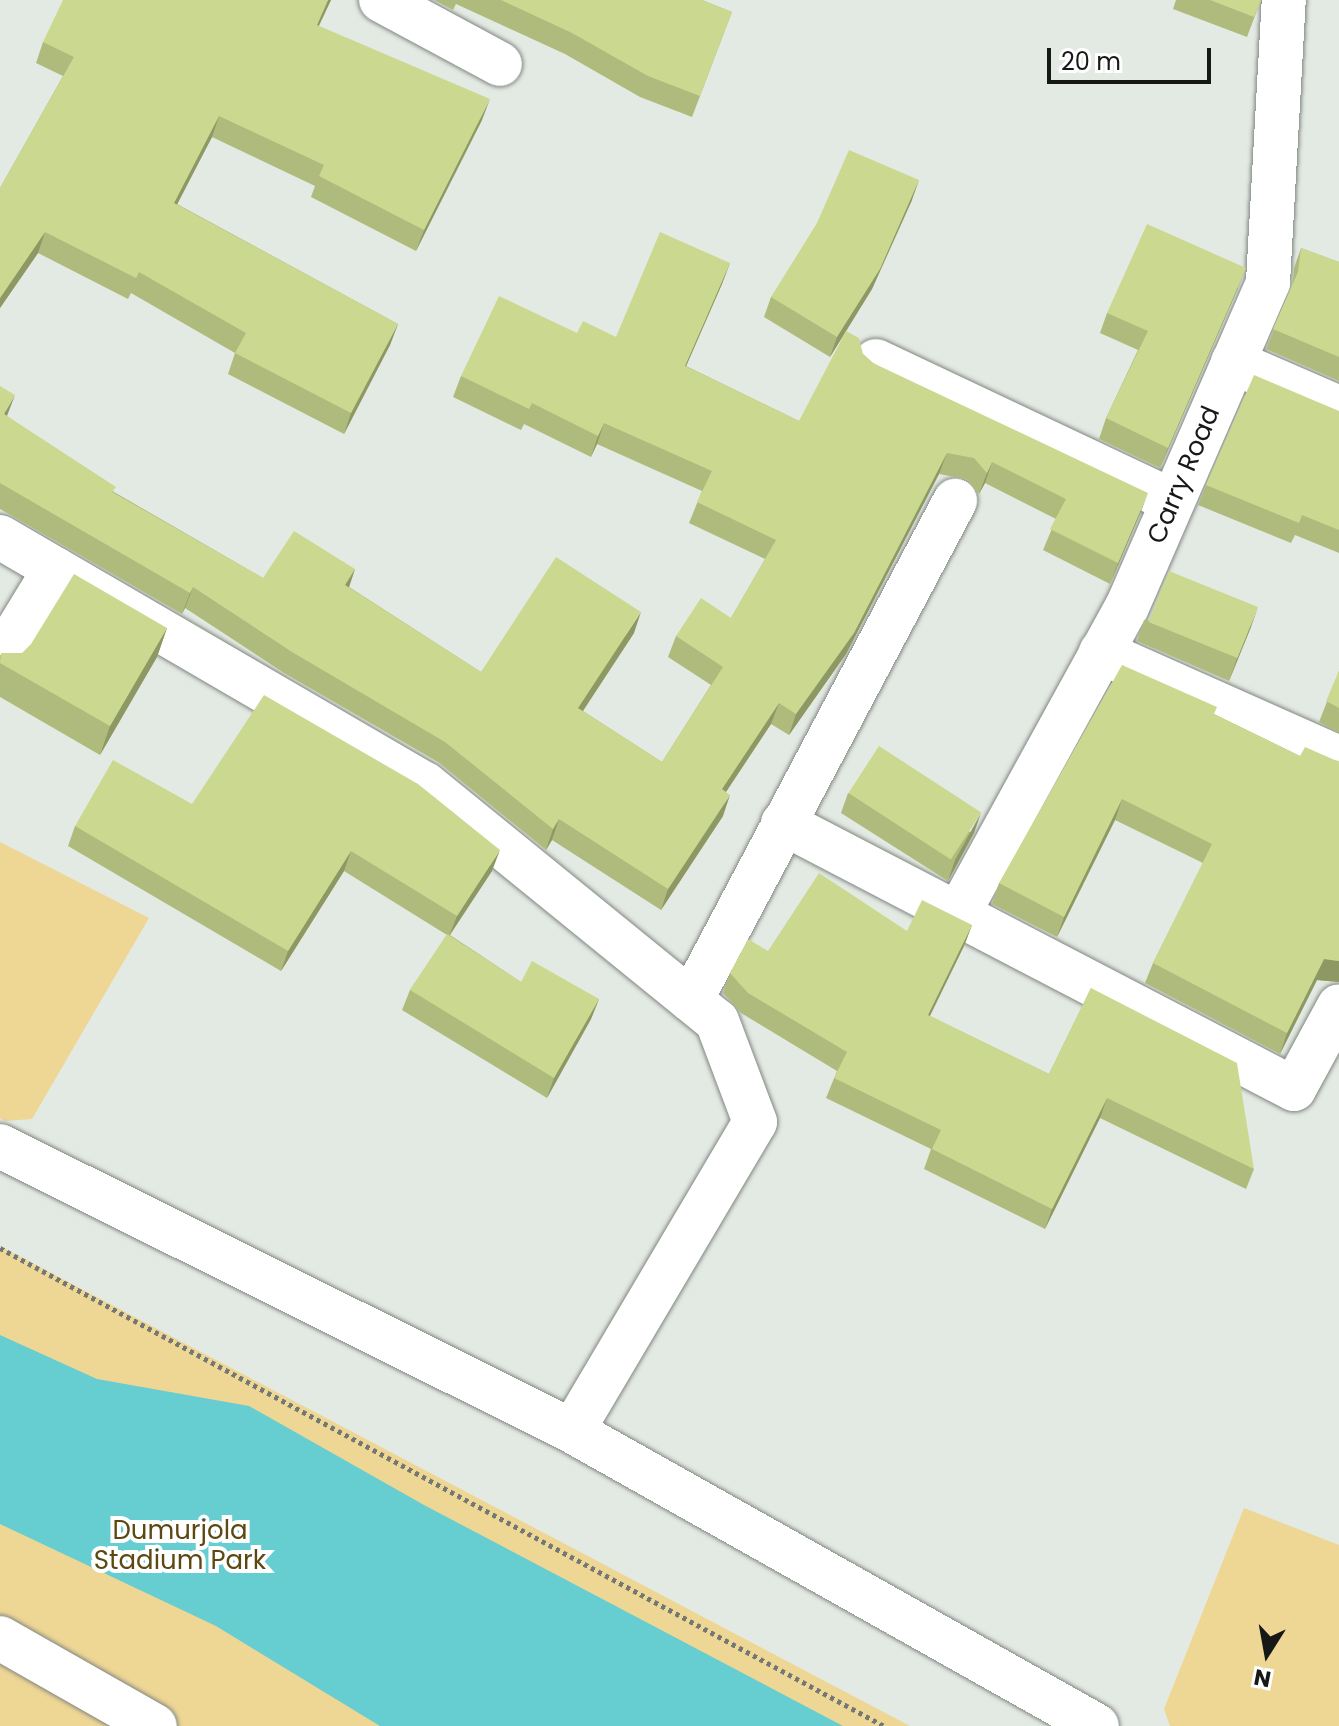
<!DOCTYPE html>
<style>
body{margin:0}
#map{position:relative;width:1339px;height:1726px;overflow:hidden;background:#e3eae3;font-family:Poppins,sans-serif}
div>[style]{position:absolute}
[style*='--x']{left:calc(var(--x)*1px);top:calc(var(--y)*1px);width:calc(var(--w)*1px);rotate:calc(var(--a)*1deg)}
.green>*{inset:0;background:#eed695}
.water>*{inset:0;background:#66cdd1}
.path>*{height:5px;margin-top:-2.5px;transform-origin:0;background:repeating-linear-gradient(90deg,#747874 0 4px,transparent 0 8px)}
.roads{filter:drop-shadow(0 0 2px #818780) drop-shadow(0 0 2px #818780)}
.minor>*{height:44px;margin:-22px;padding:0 22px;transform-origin:22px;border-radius:22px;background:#fff}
.wall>*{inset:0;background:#afbb7c}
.shaded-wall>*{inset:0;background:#8e9865}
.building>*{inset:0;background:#cbd990;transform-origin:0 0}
span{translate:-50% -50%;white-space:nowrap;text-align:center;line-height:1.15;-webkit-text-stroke:8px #fff;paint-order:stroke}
.street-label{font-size:26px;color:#151815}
.park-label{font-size:26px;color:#5c4912}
.north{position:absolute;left:1227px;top:1614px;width:80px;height:80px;-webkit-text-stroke:6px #fff;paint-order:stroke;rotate:191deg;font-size:22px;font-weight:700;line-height:32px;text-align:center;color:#151815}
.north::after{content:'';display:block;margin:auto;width:28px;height:36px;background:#151815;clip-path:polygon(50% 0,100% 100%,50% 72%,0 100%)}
.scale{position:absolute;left:1047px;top:48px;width:164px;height:36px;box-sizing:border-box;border:4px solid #151815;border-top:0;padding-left:10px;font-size:24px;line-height:28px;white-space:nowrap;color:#151815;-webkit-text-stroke:6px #fff;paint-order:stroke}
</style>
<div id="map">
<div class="green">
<div style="clip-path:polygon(0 842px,149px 918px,32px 1119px,5px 1121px,0 1118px)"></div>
<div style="clip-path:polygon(0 1246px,910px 1726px,0 1726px)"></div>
<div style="clip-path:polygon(1244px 1508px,1339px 1545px,1339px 1726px,1170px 1726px,1164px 1709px)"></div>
</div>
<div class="water">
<div style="clip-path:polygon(0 1335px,97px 1379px,249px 1406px,424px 1505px,843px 1726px,380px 1726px,216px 1626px,0 1524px)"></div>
</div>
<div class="path">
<div style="--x:0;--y:1248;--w:1005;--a:28.4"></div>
</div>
<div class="roads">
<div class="minor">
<div style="--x:381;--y:0;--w:135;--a:28.3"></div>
<div style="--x:876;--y:361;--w:327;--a:25.3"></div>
<div style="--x:1233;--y:362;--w:116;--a:23.5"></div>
<div style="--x:0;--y:537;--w:64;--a:30.2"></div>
<div style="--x:1101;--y:652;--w:261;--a:24"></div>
<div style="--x:0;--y:659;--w:105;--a:-58.6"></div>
<div style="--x:55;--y:569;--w:428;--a:30.2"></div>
<div style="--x:425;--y:784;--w:376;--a:39.1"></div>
<div style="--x:717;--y:1021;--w:108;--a:69.4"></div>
<div style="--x:755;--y:1122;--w:359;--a:120.6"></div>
<div style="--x:783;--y:823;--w:576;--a:27.5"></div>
<div style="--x:1294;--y:1089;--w:94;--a:-61.5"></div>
<div style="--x:959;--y:912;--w:348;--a:-61.2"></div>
<div style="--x:1127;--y:607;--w:354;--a:-66.5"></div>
<div style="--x:1268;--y:282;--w:282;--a:-86.8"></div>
<div style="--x:691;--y:1000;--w:565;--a:-62.12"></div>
<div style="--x:0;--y:1146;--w:639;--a:26.48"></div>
<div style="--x:572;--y:1431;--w:602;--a:29.33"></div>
<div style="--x:0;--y:1638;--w:178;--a:29.6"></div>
</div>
</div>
<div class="wall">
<div style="clip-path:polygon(331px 0,319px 26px,482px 120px,416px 251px,311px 197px,315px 186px,212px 137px,177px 204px,398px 324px,390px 345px,344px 434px,228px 374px,235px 353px,131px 293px,128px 299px,38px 253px,0 308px,0 188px,63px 76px,36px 63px,43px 42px)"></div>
<div style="clip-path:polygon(434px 0,702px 0,732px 12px,692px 117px,640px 97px,565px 54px,456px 4px,453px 10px)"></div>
<div style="clip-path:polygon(1176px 0,1261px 0,1247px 37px,1173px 9px)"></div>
<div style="clip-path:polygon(912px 200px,872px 289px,830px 357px,764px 317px,771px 297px)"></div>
<div style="clip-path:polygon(1301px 248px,1339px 262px,1339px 381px,1266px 349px,1292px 287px,1294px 268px)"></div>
<div style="clip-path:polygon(730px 263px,722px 284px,686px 366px,799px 421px,863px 354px,873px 363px,1140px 514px,1110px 584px,1043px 550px,1056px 519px,985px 483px,979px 494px,966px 479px,939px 474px,846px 654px,789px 735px,771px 724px,726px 792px,723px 816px,661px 910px,552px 840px,546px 850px,438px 762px,284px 673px,185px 608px,182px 614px,0 509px,0 386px,7px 416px,114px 492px,263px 578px,355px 569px,349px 587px,481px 672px,634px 633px,583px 711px,662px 762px,711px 685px,668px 657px,676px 636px,731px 618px,765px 559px,689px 523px,702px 491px,597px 444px,591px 457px,524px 424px,521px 430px,453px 397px,461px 376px,577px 333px,616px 337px)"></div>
<div style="clip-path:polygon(1238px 288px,1160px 468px,1099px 439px,1106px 418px,1138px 350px,1100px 333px,1107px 313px)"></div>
<div style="clip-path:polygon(1337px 411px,1339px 411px,1339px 553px,1295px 535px,1291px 543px,1198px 505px,1206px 485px)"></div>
<div style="clip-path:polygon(1144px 620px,1251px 627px,1229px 681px,1137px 641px)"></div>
<div style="clip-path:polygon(167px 628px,157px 657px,100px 755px,0 697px,0 655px,22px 653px)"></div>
<div style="clip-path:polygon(1339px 671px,1339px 733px,1319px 722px)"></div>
<div style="clip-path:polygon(1214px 714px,1300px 756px,1339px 761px,1339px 982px,1317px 980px,1280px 1054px,1145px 983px,1153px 963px,1203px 863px,1115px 820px,1057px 937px,992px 904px,999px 883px)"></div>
<div style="clip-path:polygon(848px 793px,974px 833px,948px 881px,841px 813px)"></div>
<div style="clip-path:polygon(192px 804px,492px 871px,450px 935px,521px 982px,599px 999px,591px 1019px,547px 1098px,402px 1010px,410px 990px,447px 935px,344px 871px,281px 971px,68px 846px,75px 826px)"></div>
<div style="clip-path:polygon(972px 925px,964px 946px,930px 1016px,1049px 1074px,1091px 988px,1254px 1169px,1246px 1189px,1100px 1118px,1045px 1229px,924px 1169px,931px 1149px,826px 1098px,837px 1071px,741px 1013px,723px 993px,730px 973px,768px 951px,907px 931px)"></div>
</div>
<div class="shaded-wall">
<div style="clip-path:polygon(328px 0,331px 0,309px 46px,317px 25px)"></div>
<div style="clip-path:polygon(490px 99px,482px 120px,416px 251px,424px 230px)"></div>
<div style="clip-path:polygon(219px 116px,212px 137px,167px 224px,174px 203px)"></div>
<div style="clip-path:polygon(919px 180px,912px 200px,872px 289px,830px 357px,837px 337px)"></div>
<div style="clip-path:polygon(45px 232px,38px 253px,0 308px,0 298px)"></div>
<div style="clip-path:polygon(730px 263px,722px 284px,677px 387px,685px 366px)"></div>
<div style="clip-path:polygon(1246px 268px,1238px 288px,1160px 468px,1168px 448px)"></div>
<div style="clip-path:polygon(398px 324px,390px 345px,344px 434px,351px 413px)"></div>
<div style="clip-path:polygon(15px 395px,7px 416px,4px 414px)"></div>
<div style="clip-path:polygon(604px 423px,597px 444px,591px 457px,598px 436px)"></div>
<div style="clip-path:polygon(947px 453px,939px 474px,846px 654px,789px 735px,796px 714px)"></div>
<div style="clip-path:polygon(992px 462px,985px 483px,979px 494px,987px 473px)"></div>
<div style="clip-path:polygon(1148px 493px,1140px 514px,1110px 584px,1118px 563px)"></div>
<div style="clip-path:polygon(355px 569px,348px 590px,345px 585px)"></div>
<div style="clip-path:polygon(193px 587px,185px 608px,182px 614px,190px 593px)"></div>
<div style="clip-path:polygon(1258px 607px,1251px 627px,1229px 681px,1236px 661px)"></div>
<div style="clip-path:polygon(641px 612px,634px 633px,571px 729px,578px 708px)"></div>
<div style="clip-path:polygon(167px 628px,157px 657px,100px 755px,110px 726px)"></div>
<div style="clip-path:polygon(779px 703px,771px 724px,714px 810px,722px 789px)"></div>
<div style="clip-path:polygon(730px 795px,723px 816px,661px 910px,668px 889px)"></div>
<div style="clip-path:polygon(1122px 799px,1115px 820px,1057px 937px,1064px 917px)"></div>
<div style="clip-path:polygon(981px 813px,974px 833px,948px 881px,955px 860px)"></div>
<div style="clip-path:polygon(559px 819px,552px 840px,546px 850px,553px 829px)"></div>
<div style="clip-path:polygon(500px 850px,492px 871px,449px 936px,457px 916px)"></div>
<div style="clip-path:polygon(351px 851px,344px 871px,281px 971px,288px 951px)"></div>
<div style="clip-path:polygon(972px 925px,964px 946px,920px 1036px,928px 1015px)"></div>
<div style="clip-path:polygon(1324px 959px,1339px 961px,1339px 982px,1317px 980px,1280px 1054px,1287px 1033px)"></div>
<div style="clip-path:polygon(599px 999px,591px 1019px,547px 1098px,554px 1078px)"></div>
<div style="clip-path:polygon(1107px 1098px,1100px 1118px,1045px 1229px,1052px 1209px)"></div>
</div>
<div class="building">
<div style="clip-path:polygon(63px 0,328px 0,317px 25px,490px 99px,424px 230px,319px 176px,324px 165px,219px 116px,174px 203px,398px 324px,351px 413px,235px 353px,246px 333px,139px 272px,136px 278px,45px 232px,0 298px,0 188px,74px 57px,43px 42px)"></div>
<div style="clip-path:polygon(501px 0,702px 0,732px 12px,700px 96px,648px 76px,572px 33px)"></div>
<div style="clip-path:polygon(1210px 0,1261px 0,1254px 17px)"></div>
<div style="clip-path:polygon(849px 150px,919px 180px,880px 269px,837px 337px,771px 297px,817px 223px)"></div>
<div style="clip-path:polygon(1147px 224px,1246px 268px,1168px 448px,1106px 418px,1148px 331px,1107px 313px)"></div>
<div style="clip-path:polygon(660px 232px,730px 263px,685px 366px,799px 421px,846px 331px,859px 338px,863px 354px,873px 363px,1148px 493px,1118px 563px,1050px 529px,1066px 499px,992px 462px,987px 473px,974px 458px,947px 453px,854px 633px,796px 714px,779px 703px,722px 789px,730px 795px,668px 889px,559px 819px,553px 829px,445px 742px,292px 652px,193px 587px,190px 593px,0 483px,0 386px,15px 395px,4px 414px,116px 487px,112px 492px,263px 578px,294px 531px,355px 569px,345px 585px,481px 672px,556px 557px,641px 612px,578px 708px,662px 762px,723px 667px,676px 636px,701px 598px,731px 618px,776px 540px,697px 502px,712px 471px,604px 423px,598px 436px,532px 403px,529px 409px,461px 376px,499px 296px,577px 333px,583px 321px,616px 337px)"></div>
<div style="clip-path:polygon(1301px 248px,1339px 262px,1339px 357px,1273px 329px,1298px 272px)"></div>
<div style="clip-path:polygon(1254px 375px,1339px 411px,1339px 530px,1302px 515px,1299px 523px,1206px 485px)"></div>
<div style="left:1169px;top:571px;width:96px;height:55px;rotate:22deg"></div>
<div style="clip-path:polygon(74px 574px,167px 628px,110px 726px,0 663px,1px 653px,22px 653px,31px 644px)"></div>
<div style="clip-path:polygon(1122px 665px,1217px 707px,1214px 714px,1300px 756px,1305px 747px,1337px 761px,1339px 761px,1339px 961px,1324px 959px,1287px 1033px,1153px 963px,1212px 844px,1122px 799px,1064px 917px,999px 883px)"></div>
<div style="clip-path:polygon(1339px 671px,1339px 708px,1326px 701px)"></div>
<div style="clip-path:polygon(264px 695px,418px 784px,500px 850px,457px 916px,351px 851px,288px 951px,75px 826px,113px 760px,192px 804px)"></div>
<div style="left:879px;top:746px;width:122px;height:56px;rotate:33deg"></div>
<div style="clip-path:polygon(819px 873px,907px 931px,922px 900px,972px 925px,928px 1015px,1049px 1074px,1091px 988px,1237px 1063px,1254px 1169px,1107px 1098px,1052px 1209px,932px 1149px,941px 1130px,834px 1078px,847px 1052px,748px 993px,730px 973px,748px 939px,768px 951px)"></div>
<div style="clip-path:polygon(447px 934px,521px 982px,532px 961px,599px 999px,554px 1078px,410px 990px)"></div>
</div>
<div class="street-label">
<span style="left:1184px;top:475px;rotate:-67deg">Carry Road</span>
</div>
<div class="park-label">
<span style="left:180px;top:1546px">Dumurjola<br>Stadium Park</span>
</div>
<div class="north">N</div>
<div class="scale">20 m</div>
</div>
